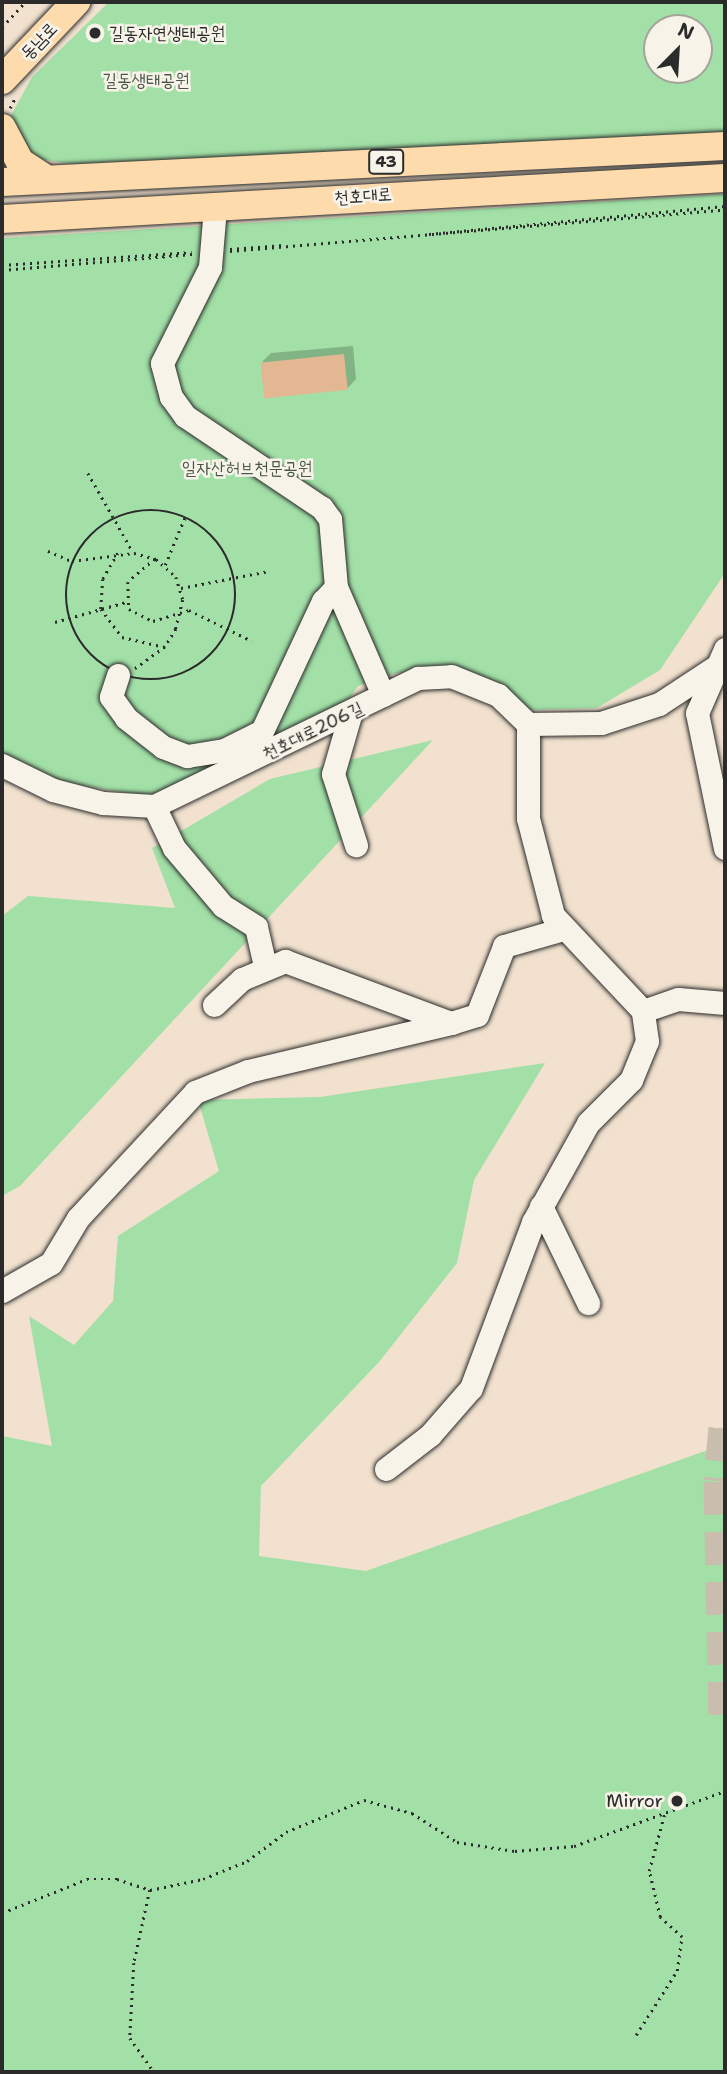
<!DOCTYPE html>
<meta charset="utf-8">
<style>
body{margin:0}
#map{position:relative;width:727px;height:2074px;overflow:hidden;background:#f1e1ce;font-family:"Shantell Sans","Poor Story",sans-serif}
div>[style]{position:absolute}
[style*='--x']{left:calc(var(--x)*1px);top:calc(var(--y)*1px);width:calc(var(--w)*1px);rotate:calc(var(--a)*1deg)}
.green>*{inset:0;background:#a2e0a7}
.shadow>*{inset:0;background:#0003}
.building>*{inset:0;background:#e2b792;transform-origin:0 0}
.highway-tunnel>*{height:33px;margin-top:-16.5px;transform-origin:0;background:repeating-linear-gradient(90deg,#c9bdad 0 33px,transparent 0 50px)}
.path>*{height:2.5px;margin-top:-1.25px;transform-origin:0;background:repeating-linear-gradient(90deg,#2b2b2b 0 2px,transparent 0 7px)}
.path>.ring{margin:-1.25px;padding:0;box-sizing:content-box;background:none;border:2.5px solid #2b2b2b;border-radius:50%}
.roads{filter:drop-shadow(0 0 2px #2b2b2b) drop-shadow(0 0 2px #2b2b2b)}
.minor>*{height:23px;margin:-11.5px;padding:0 11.5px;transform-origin:11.5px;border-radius:11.5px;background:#f7f3e8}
.major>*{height:28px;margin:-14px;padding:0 14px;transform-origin:14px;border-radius:14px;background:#fedbac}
.dots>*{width:19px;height:19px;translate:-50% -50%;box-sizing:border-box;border:4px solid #f7f3e8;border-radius:50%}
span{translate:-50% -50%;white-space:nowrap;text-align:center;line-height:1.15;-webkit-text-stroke:5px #f7f3e8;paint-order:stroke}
.shield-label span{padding:2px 5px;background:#f7f3e8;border:2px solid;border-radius:5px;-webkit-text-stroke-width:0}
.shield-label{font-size:16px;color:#2b2b2b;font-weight:700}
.poi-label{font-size:18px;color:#2b2b2b}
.left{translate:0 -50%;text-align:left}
.right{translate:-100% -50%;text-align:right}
.street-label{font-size:18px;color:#2b2b2b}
.park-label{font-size:18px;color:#49584a}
.frame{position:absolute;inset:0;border:4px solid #2b2b2b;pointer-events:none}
.north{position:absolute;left:643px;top:14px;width:70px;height:70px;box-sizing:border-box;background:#f7f3e8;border:2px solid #a5a39c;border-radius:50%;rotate:24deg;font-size:19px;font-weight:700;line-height:28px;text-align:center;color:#2b2b2b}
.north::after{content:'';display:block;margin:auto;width:24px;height:32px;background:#2b2b2b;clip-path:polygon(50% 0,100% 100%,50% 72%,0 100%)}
</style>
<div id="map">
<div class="green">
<div style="clip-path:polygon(evenodd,109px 2px,725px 2px,725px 141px,71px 164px,27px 157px,9px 119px,32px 77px,109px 2px,657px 28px,699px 28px,699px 70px,657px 70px,657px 28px)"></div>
<div style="clip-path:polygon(725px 194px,725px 573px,660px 670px,597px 708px,530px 710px,501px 688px,460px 670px,397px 673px,358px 686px,343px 708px,152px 797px,53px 781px,2px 756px,2px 238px)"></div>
<div style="clip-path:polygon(433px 740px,20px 1186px,2px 1196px,2px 916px,28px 896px,175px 908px,152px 848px,270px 779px)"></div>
<div style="clip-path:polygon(545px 1063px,474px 1180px,457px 1263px,379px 1362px,261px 1486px,259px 1556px,366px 1571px,725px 1444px,725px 2072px,2px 2072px,2px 1436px,52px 1446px,29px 1316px,74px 1345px,113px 1301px,118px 1236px,219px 1171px,198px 1100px,320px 1097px)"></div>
</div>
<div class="shadow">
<div style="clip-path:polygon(353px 346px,356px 379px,347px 389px,262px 362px,271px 353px)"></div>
</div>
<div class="building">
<div style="left:344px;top:354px;width:36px;height:84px;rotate:84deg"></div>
</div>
<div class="highway-tunnel">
<div style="--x:725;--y:1428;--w:53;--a:95.4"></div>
<div style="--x:720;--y:1481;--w:244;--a:88.8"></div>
</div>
<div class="path">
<div style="--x:2;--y:27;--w:34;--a:-47"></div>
<div style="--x:10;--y:108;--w:13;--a:-63"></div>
<div style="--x:429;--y:234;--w:297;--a:-5.4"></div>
<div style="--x:230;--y:249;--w:53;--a:-4.3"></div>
<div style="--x:230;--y:251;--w:497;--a:-4.8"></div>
<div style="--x:2;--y:265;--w:190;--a:-3.9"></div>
<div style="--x:2;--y:270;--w:191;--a:-4.8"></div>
<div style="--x:88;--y:473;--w:91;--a:60.3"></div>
<div class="ring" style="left:66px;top:510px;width:167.5px;height:167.5px"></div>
<div style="--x:48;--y:551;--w:26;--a:23"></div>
<div style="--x:72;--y:561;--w:63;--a:-7.4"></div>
<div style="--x:134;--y:553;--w:23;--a:15"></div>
<div style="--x:156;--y:559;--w:27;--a:42"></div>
<div style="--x:176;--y:577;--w:24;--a:73"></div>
<div style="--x:183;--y:600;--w:30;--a:104"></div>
<div style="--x:176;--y:629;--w:21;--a:121"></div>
<div style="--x:165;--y:647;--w:37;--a:144"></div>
<div style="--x:118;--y:553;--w:30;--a:120"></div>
<div style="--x:103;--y:579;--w:30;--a:94"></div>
<div style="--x:101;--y:609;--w:35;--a:53"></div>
<div style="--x:122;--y:637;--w:44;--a:13.1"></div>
<div style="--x:155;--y:559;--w:35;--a:140"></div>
<div style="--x:128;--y:582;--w:27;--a:88"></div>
<div style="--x:129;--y:609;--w:27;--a:27"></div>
<div style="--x:153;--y:621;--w:38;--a:-17"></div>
<div style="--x:189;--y:610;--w:70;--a:26.2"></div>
<div style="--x:165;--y:565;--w:52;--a:-67.4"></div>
<div style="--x:181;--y:588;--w:90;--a:-10.9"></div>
<div style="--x:55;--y:622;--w:74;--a:-15.7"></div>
<div style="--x:150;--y:1890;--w:75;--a:102.4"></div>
<div style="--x:134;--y:1963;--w:75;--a:93.1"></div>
<div style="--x:130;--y:2038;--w:42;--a:54.8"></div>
<div style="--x:2;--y:1913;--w:92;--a:-21.8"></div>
<div style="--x:87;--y:1879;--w:30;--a:0"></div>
<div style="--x:117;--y:1879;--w:35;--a:18"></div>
<div style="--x:150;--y:1890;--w:54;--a:-11.7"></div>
<div style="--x:203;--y:1879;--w:48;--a:-22.2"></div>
<div style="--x:247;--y:1861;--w:49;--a:-36.6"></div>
<div style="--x:286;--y:1832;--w:84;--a:-22.3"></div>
<div style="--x:364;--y:1800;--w:50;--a:15.2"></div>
<div style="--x:412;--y:1813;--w:54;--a:32.8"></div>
<div style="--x:457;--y:1842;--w:59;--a:8.8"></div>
<div style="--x:515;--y:1851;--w:59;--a:-4.8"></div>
<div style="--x:574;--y:1846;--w:161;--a:-20"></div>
<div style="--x:636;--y:2035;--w:76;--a:-57.4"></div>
<div style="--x:677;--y:1971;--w:34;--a:-82"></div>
<div style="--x:682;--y:1937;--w:30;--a:-138"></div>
<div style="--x:660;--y:1917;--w:47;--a:-103.4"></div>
<div style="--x:649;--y:1871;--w:61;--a:-74.8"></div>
</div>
<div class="roads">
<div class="minor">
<div style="--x:725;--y:649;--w:70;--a:113.6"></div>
<div style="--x:697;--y:713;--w:138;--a:78.3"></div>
<div style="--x:118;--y:675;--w:23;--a:108"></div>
<div style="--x:111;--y:697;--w:26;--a:54"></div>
<div style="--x:126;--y:718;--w:47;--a:38.1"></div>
<div style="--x:163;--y:747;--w:26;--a:21"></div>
<div style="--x:187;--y:756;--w:37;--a:-9"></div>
<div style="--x:224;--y:750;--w:42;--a:-26.6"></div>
<div style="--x:262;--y:731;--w:144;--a:-64.9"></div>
<div style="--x:323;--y:601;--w:19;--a:-47"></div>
<div style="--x:383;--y:695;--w:39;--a:-26"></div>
<div style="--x:418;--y:678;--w:33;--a:-3"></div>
<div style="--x:451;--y:676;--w:51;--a:22"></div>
<div style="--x:498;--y:695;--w:42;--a:44"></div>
<div style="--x:528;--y:724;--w:73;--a:-0.8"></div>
<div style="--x:601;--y:723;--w:61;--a:-18.1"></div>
<div style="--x:659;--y:704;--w:69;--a:-33.2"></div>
<div style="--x:350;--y:715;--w:61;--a:106.1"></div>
<div style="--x:333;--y:774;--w:75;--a:72.1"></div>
<div style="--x:2;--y:765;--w:57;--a:26.1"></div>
<div style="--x:53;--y:790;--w:52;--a:14.6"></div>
<div style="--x:103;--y:803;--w:51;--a:3.4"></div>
<div style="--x:154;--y:806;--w:254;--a:-25.9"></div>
<div style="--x:383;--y:695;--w:118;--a:-113.5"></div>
<div style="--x:336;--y:587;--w:68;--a:-95"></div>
<div style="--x:330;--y:519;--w:14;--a:-126"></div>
<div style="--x:322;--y:508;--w:165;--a:-146.1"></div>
<div style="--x:185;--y:416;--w:24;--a:-126"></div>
<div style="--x:171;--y:397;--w:35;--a:-105"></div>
<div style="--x:162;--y:363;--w:107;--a:-63.4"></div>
<div style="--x:210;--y:267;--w:60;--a:-85.2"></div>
<div style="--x:154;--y:806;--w:47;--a:64.5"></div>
<div style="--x:174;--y:848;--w:76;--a:49.8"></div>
<div style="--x:223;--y:906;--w:39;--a:32"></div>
<div style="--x:256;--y:927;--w:39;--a:77"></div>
<div style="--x:214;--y:1005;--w:38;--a:-43"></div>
<div style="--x:242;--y:979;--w:47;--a:-22.7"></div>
<div style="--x:285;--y:961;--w:177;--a:20.5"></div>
<div style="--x:451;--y:1023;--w:27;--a:-17"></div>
<div style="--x:477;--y:1015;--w:74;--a:-68.6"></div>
<div style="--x:504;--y:946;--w:61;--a:-16.1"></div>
<div style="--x:643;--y:1011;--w:37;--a:-19"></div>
<div style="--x:678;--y:999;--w:47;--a:4.9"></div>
<div style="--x:541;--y:1206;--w:108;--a:64.1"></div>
<div style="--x:2;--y:1291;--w:56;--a:-29.7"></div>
<div style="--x:51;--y:1263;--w:52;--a:-59"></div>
<div style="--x:78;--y:1218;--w:172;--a:-47.1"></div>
<div style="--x:195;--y:1092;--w:57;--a:-21.6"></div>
<div style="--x:248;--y:1071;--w:209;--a:-13.3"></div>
<div style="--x:386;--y:1469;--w:56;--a:-37.7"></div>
<div style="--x:430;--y:1435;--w:62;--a:-48.9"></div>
<div style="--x:471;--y:1388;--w:177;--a:-69.5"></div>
<div style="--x:533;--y:1222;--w:113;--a:-60.9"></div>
<div style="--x:588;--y:1123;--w:61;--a:-45"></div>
<div style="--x:631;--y:1080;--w:42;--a:-67.7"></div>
<div style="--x:647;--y:1041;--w:30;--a:-98"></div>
<div style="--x:643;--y:1011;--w:132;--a:-133.2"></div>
<div style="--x:553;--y:915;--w:100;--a:-104.5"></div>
<div style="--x:528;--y:818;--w:94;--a:-90"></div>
</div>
<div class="major">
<div style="--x:2;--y:80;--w:108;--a:-46.5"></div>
<div style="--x:2;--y:128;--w:38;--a:62"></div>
<div style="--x:20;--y:162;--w:31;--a:33"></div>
<div style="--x:2;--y:182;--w:724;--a:-2.85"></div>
<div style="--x:2;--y:219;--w:724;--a:-3.25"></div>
</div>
</div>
<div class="dots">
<div style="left:95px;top:33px;background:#2b2b2b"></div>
<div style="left:677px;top:1801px;background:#2b2b2b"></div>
</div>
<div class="shield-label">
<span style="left:386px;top:162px">43</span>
</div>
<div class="poi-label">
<span class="left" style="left:109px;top:33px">길동자연생태공원</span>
<span class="right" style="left:663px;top:1801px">Mirror</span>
</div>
<div class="street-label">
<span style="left:39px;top:41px;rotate:-46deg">동남로</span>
<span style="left:363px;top:196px;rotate:-4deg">천호대로</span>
<span style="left:313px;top:731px;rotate:-26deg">천호대로206길</span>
</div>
<div class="park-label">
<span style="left:146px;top:80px">길동생태공원</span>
<span style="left:247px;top:468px">일자산허브천문공원</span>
</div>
<div class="frame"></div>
<div class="north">N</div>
</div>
